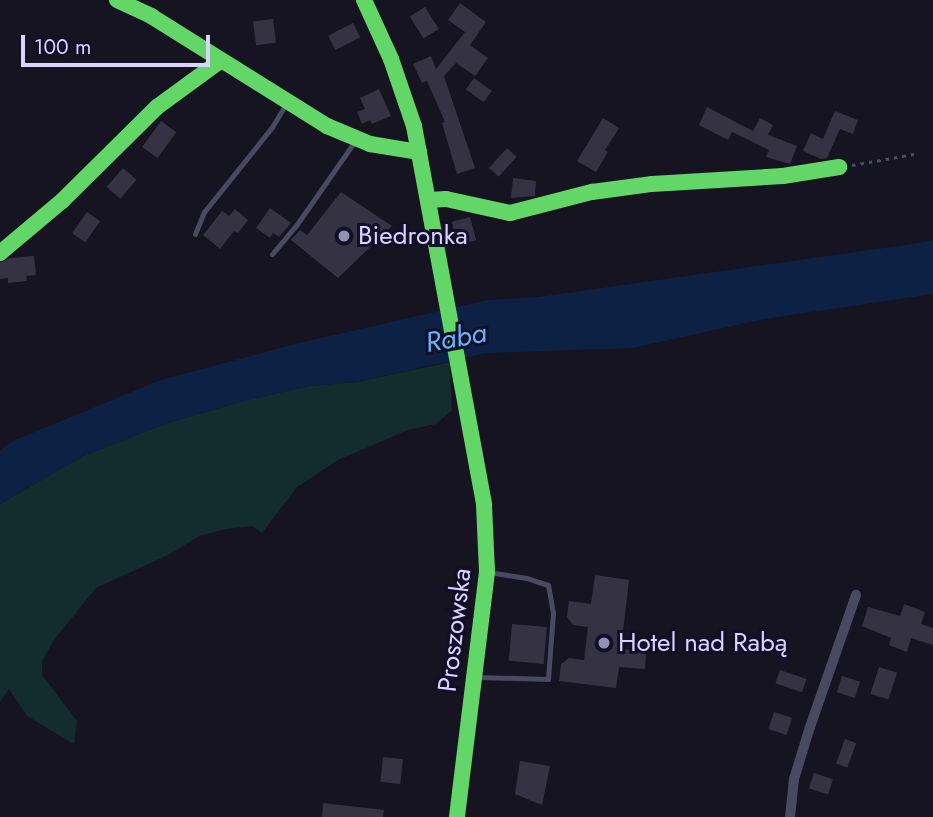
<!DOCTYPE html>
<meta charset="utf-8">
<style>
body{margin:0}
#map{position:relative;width:933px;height:817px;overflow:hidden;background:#161421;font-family:Jost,sans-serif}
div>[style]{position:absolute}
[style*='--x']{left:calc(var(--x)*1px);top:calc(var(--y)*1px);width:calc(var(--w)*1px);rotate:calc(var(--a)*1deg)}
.green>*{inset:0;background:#132c2d}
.water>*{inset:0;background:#0d2144}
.building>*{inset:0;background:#343243;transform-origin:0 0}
.path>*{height:2.5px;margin-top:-1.25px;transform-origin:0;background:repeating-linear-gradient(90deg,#44505f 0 3.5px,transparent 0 8.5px)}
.lane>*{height:5px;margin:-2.5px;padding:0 2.5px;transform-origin:2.5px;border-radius:2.5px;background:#4a4962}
.street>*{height:10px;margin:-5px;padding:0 5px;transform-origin:5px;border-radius:5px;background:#4a4962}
.fast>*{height:16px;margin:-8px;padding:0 8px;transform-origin:8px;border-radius:8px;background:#63d668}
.dots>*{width:19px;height:19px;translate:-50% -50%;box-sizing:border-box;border:4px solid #130f26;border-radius:50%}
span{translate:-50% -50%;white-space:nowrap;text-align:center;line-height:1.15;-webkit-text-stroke:6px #130f26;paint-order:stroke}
.poi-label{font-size:26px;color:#d9d4ff}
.left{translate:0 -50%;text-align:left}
.street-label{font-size:26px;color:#d9d4ff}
.water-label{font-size:28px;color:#62b6ff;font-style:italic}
.scale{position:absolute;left:21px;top:35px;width:189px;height:32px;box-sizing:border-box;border:4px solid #d9d4ff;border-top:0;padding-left:9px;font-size:21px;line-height:24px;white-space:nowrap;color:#d9d4ff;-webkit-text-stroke:5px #130f26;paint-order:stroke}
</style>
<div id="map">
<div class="green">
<div style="clip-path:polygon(450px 362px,452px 410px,436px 424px,408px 430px,338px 460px,297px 487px,262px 533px,253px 526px,225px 529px,199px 536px,170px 554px,96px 588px,54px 640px,42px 661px,42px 675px,77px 721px,74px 744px,27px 716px,9px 689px,0 702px,0 504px,83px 456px,165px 424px,243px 401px,309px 386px,357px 382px)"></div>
</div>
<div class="water">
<div style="clip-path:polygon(933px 241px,933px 294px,764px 319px,633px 348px,487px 353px,357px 382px,309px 386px,243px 401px,165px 424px,83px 456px,0 504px,0 450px,13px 441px,158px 381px,299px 343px,488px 300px,539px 297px)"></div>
</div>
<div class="building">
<div style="clip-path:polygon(460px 3px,486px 22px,470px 45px,488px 58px,475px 76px,456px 63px,444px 76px,475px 168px,457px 174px,442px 123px,445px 122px,427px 81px,422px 83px,413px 64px,431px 56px,436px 69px,465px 32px,448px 20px)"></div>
<div style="left:425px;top:7px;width:26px;height:18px;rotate:58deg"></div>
<div style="left:273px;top:19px;width:24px;height:20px;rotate:83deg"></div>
<div style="left:353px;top:23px;width:16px;height:28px;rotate:63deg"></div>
<div style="left:474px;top:78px;width:22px;height:14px;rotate:36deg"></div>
<div style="clip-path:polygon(379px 89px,391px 116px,372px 124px,370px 120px,362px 124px,357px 112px,365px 109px,360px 98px)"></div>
<div style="clip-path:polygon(707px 107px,753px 131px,760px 118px,773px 125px,768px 135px,797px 146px,790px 164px,766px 157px,769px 150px,732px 132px,728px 140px,699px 125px)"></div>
<div style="clip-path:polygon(835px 111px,858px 120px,853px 134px,840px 129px,827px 158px,821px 159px,803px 151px,811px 133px,823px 139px)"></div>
<div style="clip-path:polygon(603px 118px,619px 128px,605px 150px,608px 152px,596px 172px,577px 161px)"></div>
<div style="left:161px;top:121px;width:19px;height:32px;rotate:36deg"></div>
<div style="left:507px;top:148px;width:13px;height:27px;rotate:42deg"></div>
<div style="left:123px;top:168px;width:18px;height:25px;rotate:41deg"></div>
<div style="clip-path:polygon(513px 178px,536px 181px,535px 196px,511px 198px)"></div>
<div style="clip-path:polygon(341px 192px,392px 226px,338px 278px,291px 240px,300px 230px,307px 235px)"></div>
<div style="clip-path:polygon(270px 208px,291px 223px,279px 237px,273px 233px,270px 238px,256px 228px)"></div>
<div style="clip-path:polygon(235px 209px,248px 220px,238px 233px,234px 231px,220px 249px,203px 235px,222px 211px,229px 216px)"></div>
<div style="left:87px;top:212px;width:16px;height:26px;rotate:35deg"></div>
<div style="left:470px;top:217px;width:24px;height:19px;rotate:75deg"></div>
<div style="clip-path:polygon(34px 256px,36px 275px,26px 276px,27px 281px,8px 283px,8px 278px,0 279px,0 263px,10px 258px)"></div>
<div style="clip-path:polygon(595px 575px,629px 580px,621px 649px,646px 651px,645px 669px,619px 667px,616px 688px,559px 681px,561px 664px,569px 658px,584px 660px,588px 627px,573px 625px,567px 617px,569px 601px,591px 604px)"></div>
<div style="clip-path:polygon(904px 604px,925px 612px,921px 624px,933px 628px,933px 645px,911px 638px,907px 652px,889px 645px,891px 638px,862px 626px,868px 607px,900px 616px)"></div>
<div style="left:512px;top:624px;width:35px;height:37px;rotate:5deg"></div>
<div style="left:879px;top:667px;width:19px;height:28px;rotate:18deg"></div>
<div style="left:780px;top:670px;width:28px;height:14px;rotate:19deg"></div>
<div style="left:842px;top:676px;width:19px;height:17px;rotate:18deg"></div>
<div style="left:774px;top:712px;width:19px;height:18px;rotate:18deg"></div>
<div style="left:845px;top:739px;width:12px;height:26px;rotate:20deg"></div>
<div style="left:383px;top:757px;width:20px;height:25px;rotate:6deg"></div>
<div style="clip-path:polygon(520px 761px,550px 766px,542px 805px,515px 794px)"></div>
<div style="left:814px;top:773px;width:20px;height:16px;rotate:18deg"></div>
<div style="clip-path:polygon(323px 803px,384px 810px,383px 817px,322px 817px)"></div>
</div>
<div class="path">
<div style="--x:852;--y:165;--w:63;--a:-10.1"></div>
</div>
<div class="lane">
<div style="--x:195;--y:234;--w:24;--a:-68"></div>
<div style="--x:204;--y:212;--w:109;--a:-51.3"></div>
<div style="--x:272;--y:127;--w:26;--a:-59"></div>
<div style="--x:272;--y:254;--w:35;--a:-50"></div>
<div style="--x:295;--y:227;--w:105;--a:-55.1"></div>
<div style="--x:478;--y:677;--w:70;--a:1.6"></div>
<div style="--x:548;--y:679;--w:66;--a:-85.7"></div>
<div style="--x:553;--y:613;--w:28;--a:-100"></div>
<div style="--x:548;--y:585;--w:23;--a:-162"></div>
<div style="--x:526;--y:578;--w:36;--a:-171"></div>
</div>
<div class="street">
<div style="--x:790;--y:817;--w:38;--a:-84"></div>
<div style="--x:794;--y:779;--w:54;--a:-72.9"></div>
<div style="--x:810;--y:727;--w:140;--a:-70.8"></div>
</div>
<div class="fast">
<div style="--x:117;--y:0;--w:38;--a:25"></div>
<div style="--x:151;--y:16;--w:208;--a:32"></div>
<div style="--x:327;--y:126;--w:47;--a:22.7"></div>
<div style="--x:370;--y:144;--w:50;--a:9.3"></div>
<div style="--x:364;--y:0;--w:65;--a:65.4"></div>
<div style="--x:391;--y:59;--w:71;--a:71.1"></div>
<div style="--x:414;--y:126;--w:385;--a:79.5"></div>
<div style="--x:484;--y:505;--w:67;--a:87.4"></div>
<div style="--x:487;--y:572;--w:247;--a:97"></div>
<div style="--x:428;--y:200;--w:18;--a:-3"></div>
<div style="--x:446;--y:199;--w:66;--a:12.3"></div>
<div style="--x:510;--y:213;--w:85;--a:-14.4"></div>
<div style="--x:592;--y:192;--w:61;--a:-7.6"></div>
<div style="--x:652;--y:184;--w:131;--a:-3.5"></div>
<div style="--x:783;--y:176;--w:57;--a:-9.1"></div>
<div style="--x:0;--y:253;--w:81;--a:-40"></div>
<div style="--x:62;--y:201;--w:134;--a:-44.7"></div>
<div style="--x:157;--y:107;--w:78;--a:-36.1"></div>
</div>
<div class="dots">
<div style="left:344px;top:236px;background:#9591b1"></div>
<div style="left:604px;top:643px;background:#9591b1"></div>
</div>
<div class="poi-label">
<span class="left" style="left:358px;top:236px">Biedronka</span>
<span class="left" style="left:618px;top:643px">Hotel nad Rabą</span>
</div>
<div class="street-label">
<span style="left:455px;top:630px;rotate:-83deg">Proszowska</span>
</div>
<div class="water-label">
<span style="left:456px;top:338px;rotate:-10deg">Raba</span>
</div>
<div class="scale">100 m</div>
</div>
